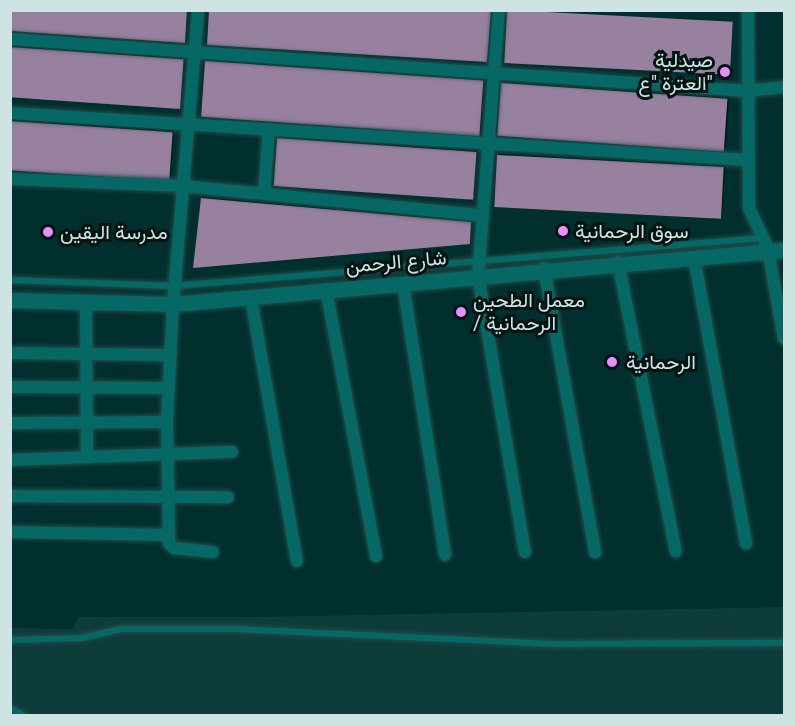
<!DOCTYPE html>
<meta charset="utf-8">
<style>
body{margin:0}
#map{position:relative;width:795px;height:726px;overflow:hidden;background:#002f2e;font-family:Roboto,Vazirmatn,sans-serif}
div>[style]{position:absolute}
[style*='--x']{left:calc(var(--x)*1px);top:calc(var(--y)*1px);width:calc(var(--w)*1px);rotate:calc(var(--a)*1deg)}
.built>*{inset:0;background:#0e3c3a}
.shadow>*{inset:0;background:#0007;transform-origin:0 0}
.building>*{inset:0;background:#98819e;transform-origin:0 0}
.roads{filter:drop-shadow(0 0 2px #214c4b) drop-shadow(0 0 2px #214c4b)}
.service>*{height:6px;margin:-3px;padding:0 3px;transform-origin:3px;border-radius:3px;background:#056864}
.minor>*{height:12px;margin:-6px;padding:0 6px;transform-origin:6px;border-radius:6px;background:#056864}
.tertiary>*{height:15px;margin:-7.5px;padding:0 7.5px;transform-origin:7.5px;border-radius:7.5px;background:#056864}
.dots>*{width:16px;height:16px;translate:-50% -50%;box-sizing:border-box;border:3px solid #031413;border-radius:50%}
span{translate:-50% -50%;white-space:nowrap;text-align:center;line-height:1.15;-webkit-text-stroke:6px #031413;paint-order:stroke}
.poi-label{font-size:20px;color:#cde4e2}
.right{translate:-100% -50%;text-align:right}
.left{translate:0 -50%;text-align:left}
.street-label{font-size:20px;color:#cde4e2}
.frame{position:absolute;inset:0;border:12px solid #cde4e2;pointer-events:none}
</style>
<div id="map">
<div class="built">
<div style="clip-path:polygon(784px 607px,784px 715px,11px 716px,11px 628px,73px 629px,78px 617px,251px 617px)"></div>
</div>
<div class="shadow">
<div style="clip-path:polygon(509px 10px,733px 22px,730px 73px,729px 74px)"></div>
<div style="left:10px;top:46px;width:174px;height:49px;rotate:4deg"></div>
<div style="clip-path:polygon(207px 62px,483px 82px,481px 132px,480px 133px)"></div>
<div style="clip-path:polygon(503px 84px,729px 97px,726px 146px,725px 147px)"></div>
<div style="left:10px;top:119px;width:164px;height:49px;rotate:4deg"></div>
<div style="clip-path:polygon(279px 138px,477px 150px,472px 201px,278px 139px)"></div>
<div style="clip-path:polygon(499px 154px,725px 166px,722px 217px,498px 155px)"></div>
<div style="clip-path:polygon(203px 197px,471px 222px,471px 241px,202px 199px)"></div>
</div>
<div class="building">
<div style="clip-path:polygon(10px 10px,187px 10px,185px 43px,10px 31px)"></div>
<div style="clip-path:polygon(209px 10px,491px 10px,487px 62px,207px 45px)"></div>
<div style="left:507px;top:10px;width:226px;height:53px;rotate:3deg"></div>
<div style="left:10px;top:47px;width:174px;height:50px;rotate:4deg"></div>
<div style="left:205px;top:61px;width:279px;height:56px;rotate:4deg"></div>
<div style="left:501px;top:83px;width:227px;height:53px;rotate:4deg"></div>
<div style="left:10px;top:121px;width:163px;height:49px;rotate:4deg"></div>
<div style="left:277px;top:138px;width:200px;height:48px;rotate:4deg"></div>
<div style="left:497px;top:155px;width:227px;height:52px;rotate:3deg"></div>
<div style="clip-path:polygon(201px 198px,471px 222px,470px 244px,193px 268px)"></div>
</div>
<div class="roads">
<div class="service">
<div style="--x:10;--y:280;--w:164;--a:2.1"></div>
<div style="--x:174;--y:286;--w:591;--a:-4.66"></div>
<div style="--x:10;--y:640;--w:72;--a:-1.6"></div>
<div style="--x:82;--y:638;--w:40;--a:-13"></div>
<div style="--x:121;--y:629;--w:114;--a:0"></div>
<div style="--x:235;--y:629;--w:323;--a:2.7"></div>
<div style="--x:558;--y:644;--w:226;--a:-0.3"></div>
<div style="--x:10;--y:708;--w:16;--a:30"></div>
</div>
<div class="minor">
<div style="--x:499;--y:10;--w:266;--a:94.5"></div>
<div style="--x:478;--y:275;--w:281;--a:80.4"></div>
<div style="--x:748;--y:10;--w:198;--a:89.7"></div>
<div style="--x:749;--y:208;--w:45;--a:65.1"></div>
<div style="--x:768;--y:249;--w:91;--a:79.9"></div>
<div style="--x:10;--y:39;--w:739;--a:4.04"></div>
<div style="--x:747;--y:91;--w:37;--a:-6"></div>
<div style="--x:10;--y:113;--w:739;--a:3.64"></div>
<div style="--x:10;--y:179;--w:173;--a:2.3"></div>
<div style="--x:183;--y:186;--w:299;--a:5.6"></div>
<div style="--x:264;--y:194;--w:65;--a:-85.6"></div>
<div style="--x:694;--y:257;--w:291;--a:79.7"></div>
<div style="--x:618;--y:262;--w:295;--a:78.7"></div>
<div style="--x:544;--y:268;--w:289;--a:79.8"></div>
<div style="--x:403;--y:283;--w:275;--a:81.2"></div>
<div style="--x:326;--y:289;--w:272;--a:79.4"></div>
<div style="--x:251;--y:298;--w:267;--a:80.1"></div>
<div style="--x:86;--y:302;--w:156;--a:89.6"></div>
<div style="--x:10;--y:353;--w:161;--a:0.7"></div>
<div style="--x:10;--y:387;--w:159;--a:0.4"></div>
<div style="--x:10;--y:423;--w:157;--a:-0.4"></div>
<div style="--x:10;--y:460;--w:222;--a:-2.1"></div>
<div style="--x:10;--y:496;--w:218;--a:0.3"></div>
<div style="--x:10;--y:532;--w:159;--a:1.1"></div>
<div style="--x:169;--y:535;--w:113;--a:-91"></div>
<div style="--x:167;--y:422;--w:118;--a:-87.1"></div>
<div style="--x:173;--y:304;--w:295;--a:-85.1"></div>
<div style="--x:169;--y:535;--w:8;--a:90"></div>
<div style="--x:169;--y:543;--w:7;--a:45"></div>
<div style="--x:174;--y:548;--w:39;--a:6"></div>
</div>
<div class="tertiary">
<div style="--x:10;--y:300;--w:163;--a:1.4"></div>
<div style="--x:173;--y:304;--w:613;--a:-5.05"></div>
</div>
</div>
<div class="dots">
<div style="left:725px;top:72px;background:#e88eff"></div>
<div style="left:563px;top:231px;background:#e88eff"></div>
<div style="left:48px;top:232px;background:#e88eff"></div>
<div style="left:461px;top:312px;background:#e88eff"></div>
<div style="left:612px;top:362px;background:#e88eff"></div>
</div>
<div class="poi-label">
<span class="right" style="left:713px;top:72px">صيدلية<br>العترة "ع"</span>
<span class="left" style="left:575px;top:231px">سوق الرحمانية</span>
<span class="left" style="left:60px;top:232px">مدرسة اليقين</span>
<span class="left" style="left:473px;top:312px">معمل الطحين<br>/ الرحمانية</span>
<span class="left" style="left:626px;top:362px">الرحمانية</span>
</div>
<div class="street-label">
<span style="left:396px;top:262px;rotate:-5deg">شارع الرحمن</span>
</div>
<div class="frame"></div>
</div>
